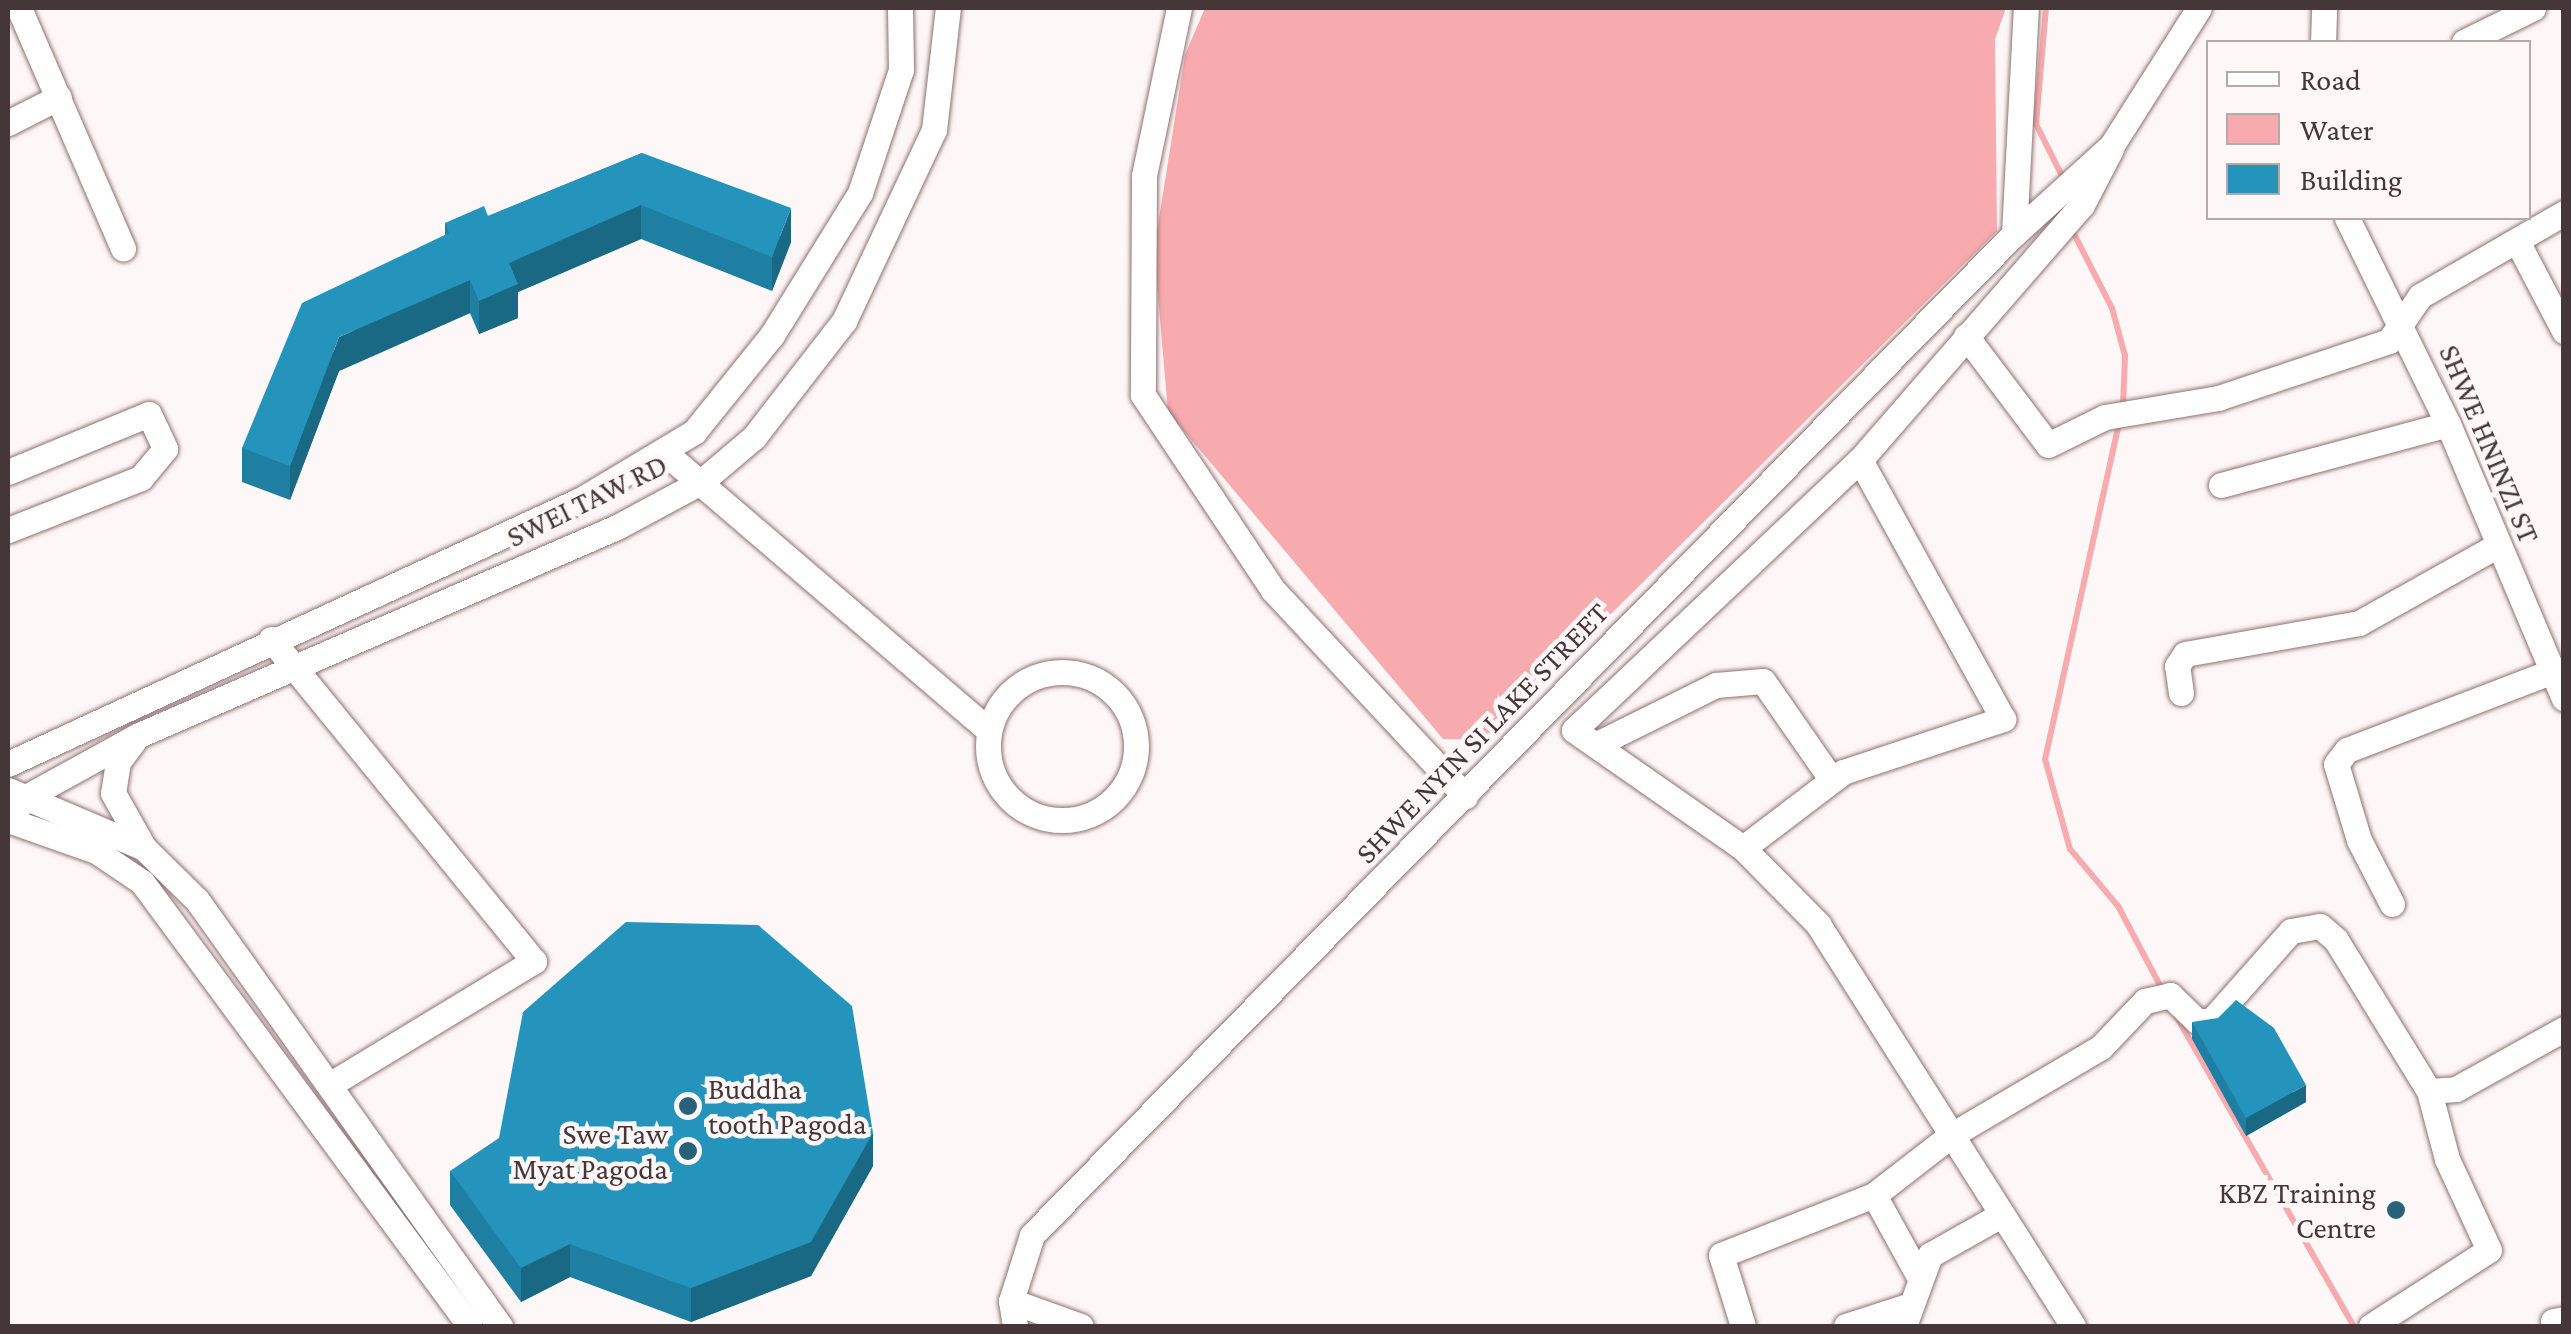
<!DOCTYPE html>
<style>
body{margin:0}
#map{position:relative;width:2571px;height:1334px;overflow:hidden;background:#fef7f7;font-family:"Crimson Pro",serif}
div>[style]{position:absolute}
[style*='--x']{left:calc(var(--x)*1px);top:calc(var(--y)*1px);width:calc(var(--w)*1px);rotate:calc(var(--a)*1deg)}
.water>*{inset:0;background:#f7abae}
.stream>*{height:6px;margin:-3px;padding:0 3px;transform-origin:3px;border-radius:3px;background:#f7abae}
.roads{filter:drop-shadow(0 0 2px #8f7070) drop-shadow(0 0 2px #8f7070)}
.street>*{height:25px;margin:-12.5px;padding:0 12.5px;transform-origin:12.5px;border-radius:12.5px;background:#fff}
.street>.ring{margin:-12.5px;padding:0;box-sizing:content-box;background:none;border:25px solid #fff;border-radius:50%}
.wall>*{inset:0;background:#1f7fa3}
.shaded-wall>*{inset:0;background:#196884}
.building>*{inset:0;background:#2494bd}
.dots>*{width:28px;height:28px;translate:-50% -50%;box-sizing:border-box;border:5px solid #fef7f7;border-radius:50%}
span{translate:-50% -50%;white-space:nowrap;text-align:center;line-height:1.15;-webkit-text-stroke:9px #fef7f7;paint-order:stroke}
.street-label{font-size:30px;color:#453737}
.poi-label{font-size:30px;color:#453737}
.left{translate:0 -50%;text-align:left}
.right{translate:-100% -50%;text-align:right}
.frame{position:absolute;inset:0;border:10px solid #453737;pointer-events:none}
.legend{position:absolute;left:2206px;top:40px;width:325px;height:180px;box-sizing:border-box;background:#fef7f7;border:2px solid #b4aaaa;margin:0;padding:12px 18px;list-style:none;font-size:30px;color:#453737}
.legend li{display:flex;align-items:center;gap:20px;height:50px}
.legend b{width:50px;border:2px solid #b4aaaa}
</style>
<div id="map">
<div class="water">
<div style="clip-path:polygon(1205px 8px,2006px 8px,1995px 39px,1997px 231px,1484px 740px,1443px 739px,1168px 412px,1154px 250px,1185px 55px)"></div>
</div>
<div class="stream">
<div style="--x:2046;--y:8;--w:116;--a:94.9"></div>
<div style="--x:2036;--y:124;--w:60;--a:63.4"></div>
<div style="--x:2072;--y:230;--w:88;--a:62.9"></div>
<div style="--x:2112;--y:308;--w:50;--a:74.8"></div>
<div style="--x:2125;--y:356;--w:49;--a:92.3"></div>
<div style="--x:2119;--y:423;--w:344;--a:102.4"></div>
<div style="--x:2045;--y:759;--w:93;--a:74.5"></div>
<div style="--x:2070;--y:849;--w:75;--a:49.9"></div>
<div style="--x:2118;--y:906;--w:94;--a:62.1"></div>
<div style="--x:2175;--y:1014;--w:360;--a:60.2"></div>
</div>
<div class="roads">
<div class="street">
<div style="--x:19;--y:8;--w:262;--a:66.6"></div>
<div style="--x:1179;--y:8;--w:172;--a:101.8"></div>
<div style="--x:1144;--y:176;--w:219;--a:90.3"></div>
<div style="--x:1143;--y:395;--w:234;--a:56.3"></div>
<div style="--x:1273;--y:590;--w:282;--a:47"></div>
<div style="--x:2323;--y:42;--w:34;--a:-88"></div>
<div style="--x:2464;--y:42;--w:77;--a:-26.2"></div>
<div style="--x:8;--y:123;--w:57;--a:-27"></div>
<div style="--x:2347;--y:218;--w:229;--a:63.9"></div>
<div style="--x:2448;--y:424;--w:298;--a:67.1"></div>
<div style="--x:2014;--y:234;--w:226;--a:-87"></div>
<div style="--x:2517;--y:241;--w:102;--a:62.4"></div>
<div style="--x:1966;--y:336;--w:136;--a:53"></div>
<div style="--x:2048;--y:445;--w:64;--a:-26.2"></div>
<div style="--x:2105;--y:417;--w:115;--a:-9.5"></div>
<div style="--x:2218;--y:398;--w:180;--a:-18.4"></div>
<div style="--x:2389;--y:341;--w:55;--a:-55.4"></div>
<div style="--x:2420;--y:296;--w:166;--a:-30"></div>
<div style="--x:664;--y:452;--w:424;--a:40.6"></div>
<div style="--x:8;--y:472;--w:152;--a:-22.4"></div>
<div style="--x:149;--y:414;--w:38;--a:65"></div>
<div style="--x:165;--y:449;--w:38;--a:130"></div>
<div style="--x:141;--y:478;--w:143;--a:158.6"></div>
<div style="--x:2221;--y:485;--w:235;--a:-15"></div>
<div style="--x:271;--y:639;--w:416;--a:50.8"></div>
<div style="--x:534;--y:961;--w:237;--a:148.8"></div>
<div class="ring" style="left:988px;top:672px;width:123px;height:123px"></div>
<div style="--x:2181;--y:693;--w:27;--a:-98"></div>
<div style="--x:2177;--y:666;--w:14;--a:-56"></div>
<div style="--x:2185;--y:654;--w:177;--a:-10.1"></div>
<div style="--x:2359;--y:623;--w:157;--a:-29.3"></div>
<div style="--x:133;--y:742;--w:25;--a:127"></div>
<div style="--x:118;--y:762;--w:31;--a:99"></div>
<div style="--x:113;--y:793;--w:63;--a:60.6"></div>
<div style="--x:1597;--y:744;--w:133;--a:-26.4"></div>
<div style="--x:1716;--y:685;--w:47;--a:-4.9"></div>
<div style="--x:1763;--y:681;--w:119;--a:55.2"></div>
<div style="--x:8;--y:764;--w:632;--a:-24.78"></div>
<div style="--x:582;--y:499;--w:131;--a:-30.9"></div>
<div style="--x:694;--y:432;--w:124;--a:-51.2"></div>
<div style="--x:772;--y:335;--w:167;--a:-58.2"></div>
<div style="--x:860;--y:193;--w:130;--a:-71.6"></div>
<div style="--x:901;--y:70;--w:62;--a:-90.9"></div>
<div style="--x:8;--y:790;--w:148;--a:23.1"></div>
<div style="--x:144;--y:848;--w:74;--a:44.5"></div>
<div style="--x:197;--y:900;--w:523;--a:54.58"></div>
<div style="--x:8;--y:818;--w:30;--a:-48"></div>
<div style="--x:28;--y:796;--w:127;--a:-28.8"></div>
<div style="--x:139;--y:735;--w:521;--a:-23.52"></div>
<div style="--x:617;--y:527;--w:95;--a:-28.2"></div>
<div style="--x:701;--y:482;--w:70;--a:-40.3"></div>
<div style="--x:754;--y:437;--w:147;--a:-52.2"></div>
<div style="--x:844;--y:321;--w:211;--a:-64.8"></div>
<div style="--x:934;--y:130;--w:123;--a:-83.5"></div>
<div style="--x:8;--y:820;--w:93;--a:19.4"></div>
<div style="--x:96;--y:851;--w:55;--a:34"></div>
<div style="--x:142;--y:882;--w:552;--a:53.55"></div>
<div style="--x:1743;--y:848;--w:126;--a:-37.2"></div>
<div style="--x:1843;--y:772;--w:169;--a:-18.3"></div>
<div style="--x:2003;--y:719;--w:296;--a:-118.9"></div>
<div style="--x:2392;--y:904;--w:72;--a:-117.3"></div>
<div style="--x:2359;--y:840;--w:79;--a:-106.8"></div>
<div style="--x:2336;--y:764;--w:18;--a:-52"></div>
<div style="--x:2347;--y:750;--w:221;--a:-21"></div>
<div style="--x:1874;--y:1195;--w:89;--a:61.1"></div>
<div style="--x:1011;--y:1301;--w:74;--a:19.7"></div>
<div style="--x:2553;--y:1321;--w:11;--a:-10"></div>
<div style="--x:1015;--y:1326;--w:25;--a:-99"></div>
<div style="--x:1011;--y:1301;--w:69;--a:-72.3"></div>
<div style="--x:1032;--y:1235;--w:1402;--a:-45.55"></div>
<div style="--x:2014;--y:234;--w:132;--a:-42.2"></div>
<div style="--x:2112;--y:145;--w:162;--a:-57.6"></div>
<div style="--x:1743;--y:1326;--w:74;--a:-107.2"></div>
<div style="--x:1721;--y:1255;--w:164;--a:-21.4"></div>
<div style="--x:1874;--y:1195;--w:96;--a:-37.8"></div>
<div style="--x:1950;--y:1136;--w:175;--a:-30.5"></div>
<div style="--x:2101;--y:1047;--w:64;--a:-46.3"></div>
<div style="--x:2145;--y:1001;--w:26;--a:-13"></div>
<div style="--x:2170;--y:995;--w:37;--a:44"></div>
<div style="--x:2197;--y:1021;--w:14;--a:0"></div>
<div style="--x:2211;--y:1021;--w:120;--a:-48.4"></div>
<div style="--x:2291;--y:931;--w:29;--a:-10"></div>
<div style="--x:2320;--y:926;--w:21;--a:41"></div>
<div style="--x:2336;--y:940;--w:177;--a:58.4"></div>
<div style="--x:2429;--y:1091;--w:27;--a:-4"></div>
<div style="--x:2456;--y:1089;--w:124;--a:-29.1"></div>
<div style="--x:1846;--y:1326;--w:61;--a:-18.1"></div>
<div style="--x:1904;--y:1326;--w:76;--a:-69.9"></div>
<div style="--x:1930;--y:1255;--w:81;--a:-29.4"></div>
<div style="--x:2073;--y:1326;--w:475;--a:-122.4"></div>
<div style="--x:1819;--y:925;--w:108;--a:-134.6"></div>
<div style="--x:1743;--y:848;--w:206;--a:-145.1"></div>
<div style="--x:1574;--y:730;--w:393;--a:-43.4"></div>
<div style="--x:1860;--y:460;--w:338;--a:-49"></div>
<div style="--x:2082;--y:205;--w:63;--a:-62.6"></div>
<div style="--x:2371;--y:1326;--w:140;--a:-32.8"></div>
<div style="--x:2489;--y:1250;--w:100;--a:-114.8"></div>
<div style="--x:2447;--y:1159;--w:70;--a:-104.8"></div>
</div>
</div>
<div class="wall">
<div style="clip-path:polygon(642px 153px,791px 242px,772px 291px,641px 239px,518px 292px,518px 318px,479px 334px,470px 313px,339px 371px,290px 500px,242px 482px,242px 448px,445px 235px,445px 223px,488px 216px)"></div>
<div style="clip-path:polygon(2192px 1022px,2306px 1102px,2246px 1136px,2192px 1039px)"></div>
<div style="clip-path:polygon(873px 1166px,811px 1276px,691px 1322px,570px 1277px,521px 1302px,450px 1205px,450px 1171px)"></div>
</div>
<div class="shaded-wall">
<div style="clip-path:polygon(641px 205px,641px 239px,518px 292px,518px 318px,479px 334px,479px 301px,509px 263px)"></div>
<div style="clip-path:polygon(791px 208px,791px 242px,772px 291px,772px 257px)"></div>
<div style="clip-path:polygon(470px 280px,470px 313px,339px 371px,290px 500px,290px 466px,339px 337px)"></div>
<div style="clip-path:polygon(2306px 1085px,2306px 1102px,2246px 1136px,2246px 1118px)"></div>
<div style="clip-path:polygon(873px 1133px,873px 1166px,811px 1276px,691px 1322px,691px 1288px)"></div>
<div style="clip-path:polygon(570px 1244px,570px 1277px,521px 1302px,521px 1268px)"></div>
</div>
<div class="building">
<div style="clip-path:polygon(642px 153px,791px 208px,772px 257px,641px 205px,509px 263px,518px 284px,479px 301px,470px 280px,339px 337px,290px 466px,242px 448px,302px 303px,449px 233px,445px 223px,484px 206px,488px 216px)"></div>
<div style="clip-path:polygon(626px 922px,758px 925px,852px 1006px,873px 1133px,811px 1242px,691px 1288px,570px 1244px,521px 1268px,450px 1171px,499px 1138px,523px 1012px)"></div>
<div style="clip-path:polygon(2236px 1000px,2274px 1028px,2306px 1085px,2246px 1118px,2192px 1022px,2218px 1018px)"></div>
</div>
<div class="dots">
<div style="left:688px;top:1106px;background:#27627a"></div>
<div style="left:688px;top:1151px;background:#27627a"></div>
<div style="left:2396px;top:1210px;background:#27627a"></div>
</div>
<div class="street-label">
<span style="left:2489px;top:444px;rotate:67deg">SHWE HNINZI ST</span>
<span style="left:587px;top:501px;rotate:-26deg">SWEI TAW RD</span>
<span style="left:1482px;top:733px;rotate:-46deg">SHWE NYIN SI LAKE STREET</span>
</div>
<div class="poi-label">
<span class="left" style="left:708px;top:1106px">Buddha<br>tooth Pagoda</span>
<span class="right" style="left:668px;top:1151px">Swe Taw<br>Myat Pagoda</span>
<span class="right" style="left:2376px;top:1210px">KBZ Training<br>Centre</span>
</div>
<div class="frame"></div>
<ul class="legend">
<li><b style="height:12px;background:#fff"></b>Road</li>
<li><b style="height:28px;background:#f7abae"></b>Water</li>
<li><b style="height:28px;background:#2494bd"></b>Building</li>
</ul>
</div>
